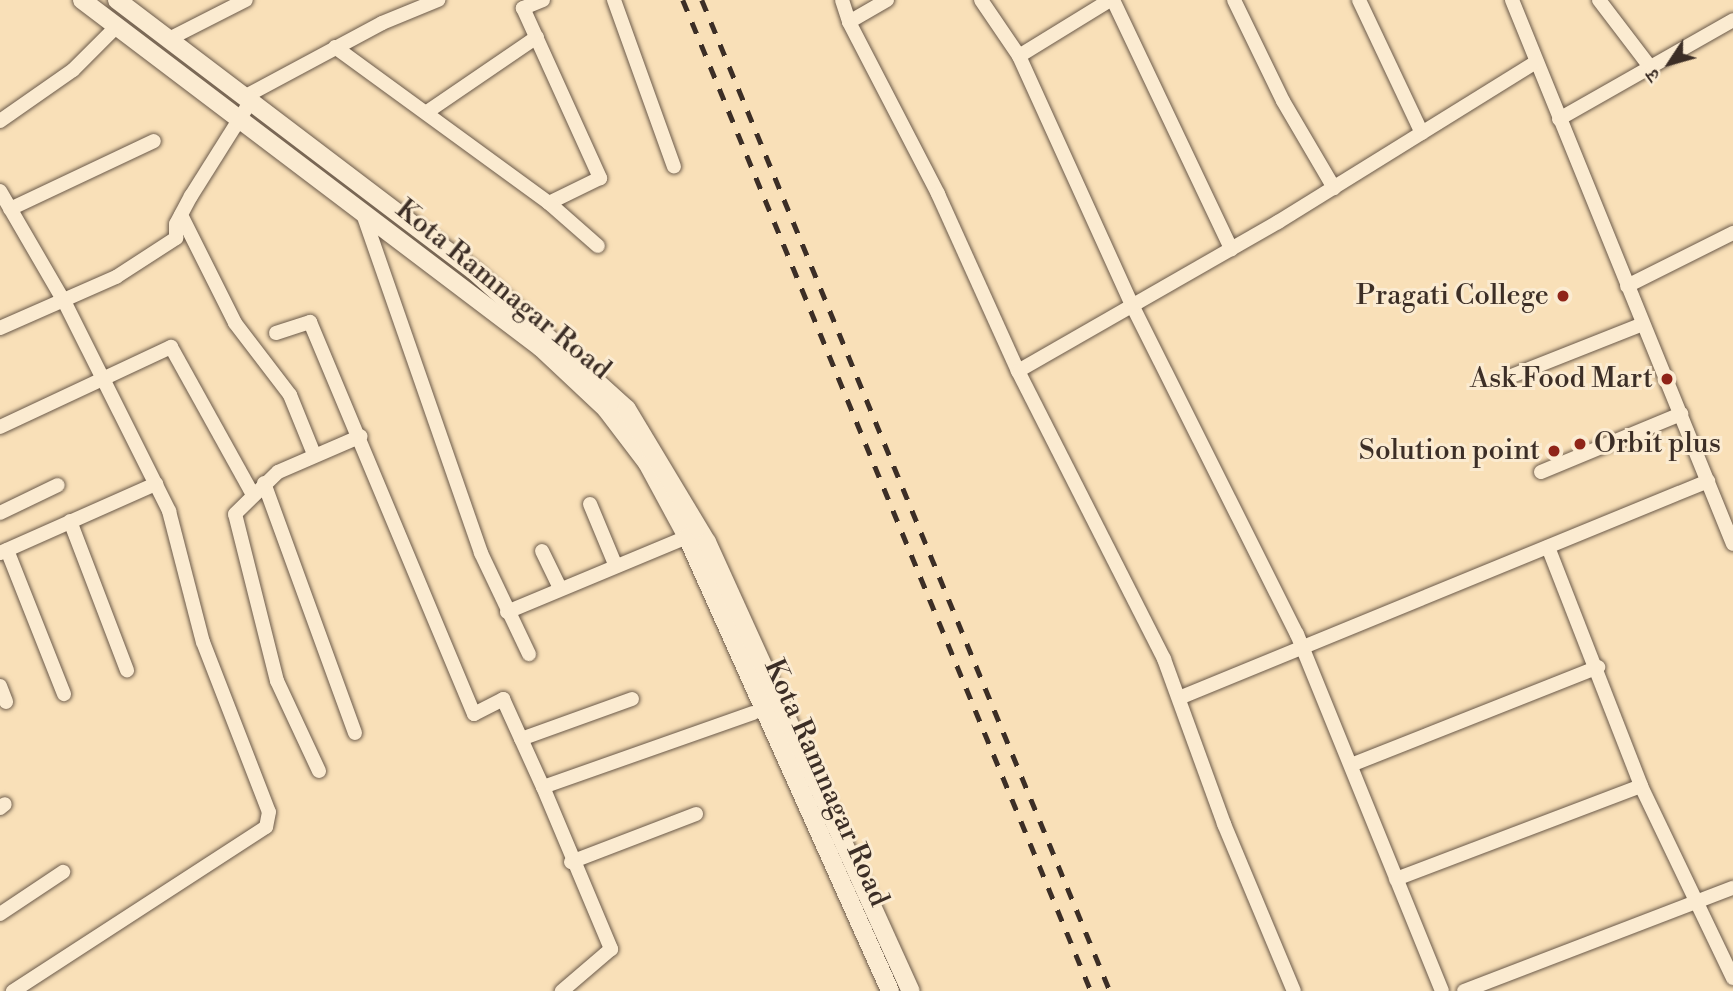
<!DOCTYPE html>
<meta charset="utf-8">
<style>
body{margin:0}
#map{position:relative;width:1733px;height:991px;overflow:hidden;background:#f9e0b8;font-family:"Libre Bodoni","Noto Serif Devanagari",serif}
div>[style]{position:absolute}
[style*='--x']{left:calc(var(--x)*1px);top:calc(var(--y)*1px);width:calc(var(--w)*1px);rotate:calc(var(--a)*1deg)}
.roads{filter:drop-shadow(0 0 2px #6b5a4a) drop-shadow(0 0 2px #6b5a4a)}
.minor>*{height:14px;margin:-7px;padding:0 7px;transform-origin:7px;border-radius:7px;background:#fbebd1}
.tertiary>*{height:18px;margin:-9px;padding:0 9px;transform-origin:9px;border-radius:9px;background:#fbebd1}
.rail>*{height:4.5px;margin-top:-2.25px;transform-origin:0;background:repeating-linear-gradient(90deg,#3c2e26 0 12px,transparent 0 24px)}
.dots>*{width:19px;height:19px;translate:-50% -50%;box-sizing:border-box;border:4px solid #fbebd1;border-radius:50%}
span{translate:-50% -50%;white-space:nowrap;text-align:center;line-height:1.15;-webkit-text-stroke:6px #fbebd1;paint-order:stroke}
.street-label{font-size:28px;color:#3c2e26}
.poi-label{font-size:28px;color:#3c2e26}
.right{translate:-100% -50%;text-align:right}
.left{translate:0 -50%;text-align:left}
.north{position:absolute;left:1635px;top:28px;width:70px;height:70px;-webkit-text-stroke:5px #fbebd1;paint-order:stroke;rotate:234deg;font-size:19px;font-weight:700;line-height:28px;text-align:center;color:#3c2e26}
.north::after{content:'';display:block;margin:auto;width:24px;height:32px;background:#3c2e26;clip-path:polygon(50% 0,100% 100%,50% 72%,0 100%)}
</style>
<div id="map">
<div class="roads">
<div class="minor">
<div style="--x:543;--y:0;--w:22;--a:158"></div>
<div style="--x:523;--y:8;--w:187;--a:65.6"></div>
<div style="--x:600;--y:178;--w:57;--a:153.9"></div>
<div style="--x:614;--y:0;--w:177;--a:70.2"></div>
<div style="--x:842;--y:0;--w:23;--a:72"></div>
<div style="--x:849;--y:22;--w:44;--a:-30.1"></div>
<div style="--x:981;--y:0;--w:68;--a:55.8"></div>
<div style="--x:1019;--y:56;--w:273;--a:65.6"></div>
<div style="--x:1132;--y:305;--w:368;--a:63.4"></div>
<div style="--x:1297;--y:634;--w:385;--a:67.9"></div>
<div style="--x:1113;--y:0;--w:276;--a:64.6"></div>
<div style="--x:1234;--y:0;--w:112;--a:64.1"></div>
<div style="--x:1283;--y:101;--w:101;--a:59.6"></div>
<div style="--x:1359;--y:0;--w:147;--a:64.7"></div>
<div style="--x:1512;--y:0;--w:587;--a:67.89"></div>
<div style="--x:1599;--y:0;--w:84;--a:52.7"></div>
<div style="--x:849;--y:22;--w:194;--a:62.6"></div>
<div style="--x:938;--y:194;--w:194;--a:65.7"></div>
<div style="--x:1018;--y:371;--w:323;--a:63.1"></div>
<div style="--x:1164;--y:659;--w:176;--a:70"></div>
<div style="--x:1224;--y:824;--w:181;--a:67.3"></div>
<div style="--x:169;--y:39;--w:86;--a:-26.9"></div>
<div style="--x:335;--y:47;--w:265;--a:36.1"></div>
<div style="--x:549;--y:203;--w:65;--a:41.3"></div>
<div style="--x:1019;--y:56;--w:107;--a:-31.6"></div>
<div style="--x:246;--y:96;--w:154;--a:-28.2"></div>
<div style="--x:382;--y:23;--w:61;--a:-22.3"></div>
<div style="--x:427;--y:112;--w:133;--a:-34.3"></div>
<div style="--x:1559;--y:119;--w:200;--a:-29.6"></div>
<div style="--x:0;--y:121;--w:89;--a:-34.9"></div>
<div style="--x:73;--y:70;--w:61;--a:-45"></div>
<div style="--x:0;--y:191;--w:129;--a:59.9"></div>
<div style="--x:65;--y:303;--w:233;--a:63.4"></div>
<div style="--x:169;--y:511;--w:135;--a:75.5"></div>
<div style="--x:203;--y:642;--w:182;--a:68.8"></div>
<div style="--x:269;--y:812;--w:15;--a:101"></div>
<div style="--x:266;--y:827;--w:302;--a:147"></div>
<div style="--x:10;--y:209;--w:159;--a:-25.3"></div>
<div style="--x:362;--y:211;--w:362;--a:70.8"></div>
<div style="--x:481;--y:553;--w:112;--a:64.6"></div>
<div style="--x:181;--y:215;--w:121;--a:63.4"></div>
<div style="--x:235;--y:323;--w:91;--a:52.6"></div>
<div style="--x:290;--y:395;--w:64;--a:67.9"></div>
<div style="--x:1627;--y:286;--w:119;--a:-26.6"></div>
<div style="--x:0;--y:328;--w:127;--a:-23.7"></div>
<div style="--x:116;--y:277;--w:72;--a:-33"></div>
<div style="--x:176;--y:238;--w:14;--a:-90"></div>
<div style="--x:176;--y:224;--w:32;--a:-62"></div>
<div style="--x:191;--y:196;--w:115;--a:-57.8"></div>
<div style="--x:276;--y:333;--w:36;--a:-18"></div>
<div style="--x:310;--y:322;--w:425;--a:67.3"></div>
<div style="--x:474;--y:714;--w:33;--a:-27"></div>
<div style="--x:503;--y:699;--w:97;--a:65.6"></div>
<div style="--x:543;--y:787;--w:176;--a:67.2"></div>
<div style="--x:611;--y:949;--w:65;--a:139.4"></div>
<div style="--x:1018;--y:371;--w:300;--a:-29.8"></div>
<div style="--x:1278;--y:222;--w:304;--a:-31.8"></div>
<div style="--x:1509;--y:377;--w:144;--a:-21.6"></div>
<div style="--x:0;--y:427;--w:189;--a:-25.1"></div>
<div style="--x:171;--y:347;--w:169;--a:61"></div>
<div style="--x:1541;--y:472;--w:152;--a:-22.5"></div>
<div style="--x:264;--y:483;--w:266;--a:70"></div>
<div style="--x:590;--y:504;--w:65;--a:67.4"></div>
<div style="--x:0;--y:513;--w:64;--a:-25.8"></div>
<div style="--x:70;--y:521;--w:160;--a:69.1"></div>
<div style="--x:1548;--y:547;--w:256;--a:68.7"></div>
<div style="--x:1641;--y:786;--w:213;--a:64.4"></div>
<div style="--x:7;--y:550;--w:155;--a:68.4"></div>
<div style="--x:542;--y:551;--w:41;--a:64.1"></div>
<div style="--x:0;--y:553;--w:171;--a:-23.9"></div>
<div style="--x:507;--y:612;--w:195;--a:-22.6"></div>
<div style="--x:0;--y:686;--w:17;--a:69"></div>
<div style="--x:1179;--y:698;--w:572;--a:-22.3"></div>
<div style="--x:521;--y:739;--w:118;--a:-19.8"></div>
<div style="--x:1351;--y:765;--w:266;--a:-21.6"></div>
<div style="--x:319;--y:771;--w:99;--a:-115"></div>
<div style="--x:277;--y:681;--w:172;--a:-104.1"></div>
<div style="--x:235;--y:514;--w:60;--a:-44.3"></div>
<div style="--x:278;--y:472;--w:90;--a:-23.4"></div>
<div style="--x:543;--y:787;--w:223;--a:-19.4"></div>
<div style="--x:0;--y:808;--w:6;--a:-39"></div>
<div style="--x:571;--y:862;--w:134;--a:-21"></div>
<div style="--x:1396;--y:879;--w:262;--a:-20.8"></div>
<div style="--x:0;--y:914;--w:76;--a:-33.7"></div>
<div style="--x:1464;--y:991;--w:288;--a:-21"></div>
</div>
<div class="tertiary">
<div style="--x:82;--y:0;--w:575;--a:37.15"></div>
<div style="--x:540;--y:347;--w:91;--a:43.2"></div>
<div style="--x:606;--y:409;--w:68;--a:52.8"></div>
<div style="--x:647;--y:463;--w:84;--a:61.6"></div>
<div style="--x:687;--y:537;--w:497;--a:65.9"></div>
<div style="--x:117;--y:0;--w:447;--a:37.2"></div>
<div style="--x:473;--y:270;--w:207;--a:42.1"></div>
<div style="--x:627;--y:409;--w:155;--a:59"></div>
<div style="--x:707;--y:542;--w:493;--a:65.6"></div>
</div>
</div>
<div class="rail">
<div style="--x:683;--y:0;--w:1072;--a:67.62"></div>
<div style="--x:702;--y:0;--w:1072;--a:67.62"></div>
</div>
<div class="dots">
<div style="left:1563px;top:296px;background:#8f2418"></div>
<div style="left:1667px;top:379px;background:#8f2418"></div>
<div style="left:1580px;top:444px;background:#8f2418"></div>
<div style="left:1554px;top:451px;background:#8f2418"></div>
</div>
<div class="street-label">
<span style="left:503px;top:290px;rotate:39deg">Kota Ramnagar Road</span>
<span style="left:826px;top:783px;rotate:66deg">Kota Ramnagar Road</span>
</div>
<div class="poi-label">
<span class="right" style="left:1549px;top:296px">Pragati College</span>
<span class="right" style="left:1653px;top:379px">Ask Food Mart</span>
<span class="left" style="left:1594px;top:444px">Orbit plus</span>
<span class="right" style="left:1540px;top:451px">Solution point</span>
</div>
<div class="north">उ</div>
</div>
